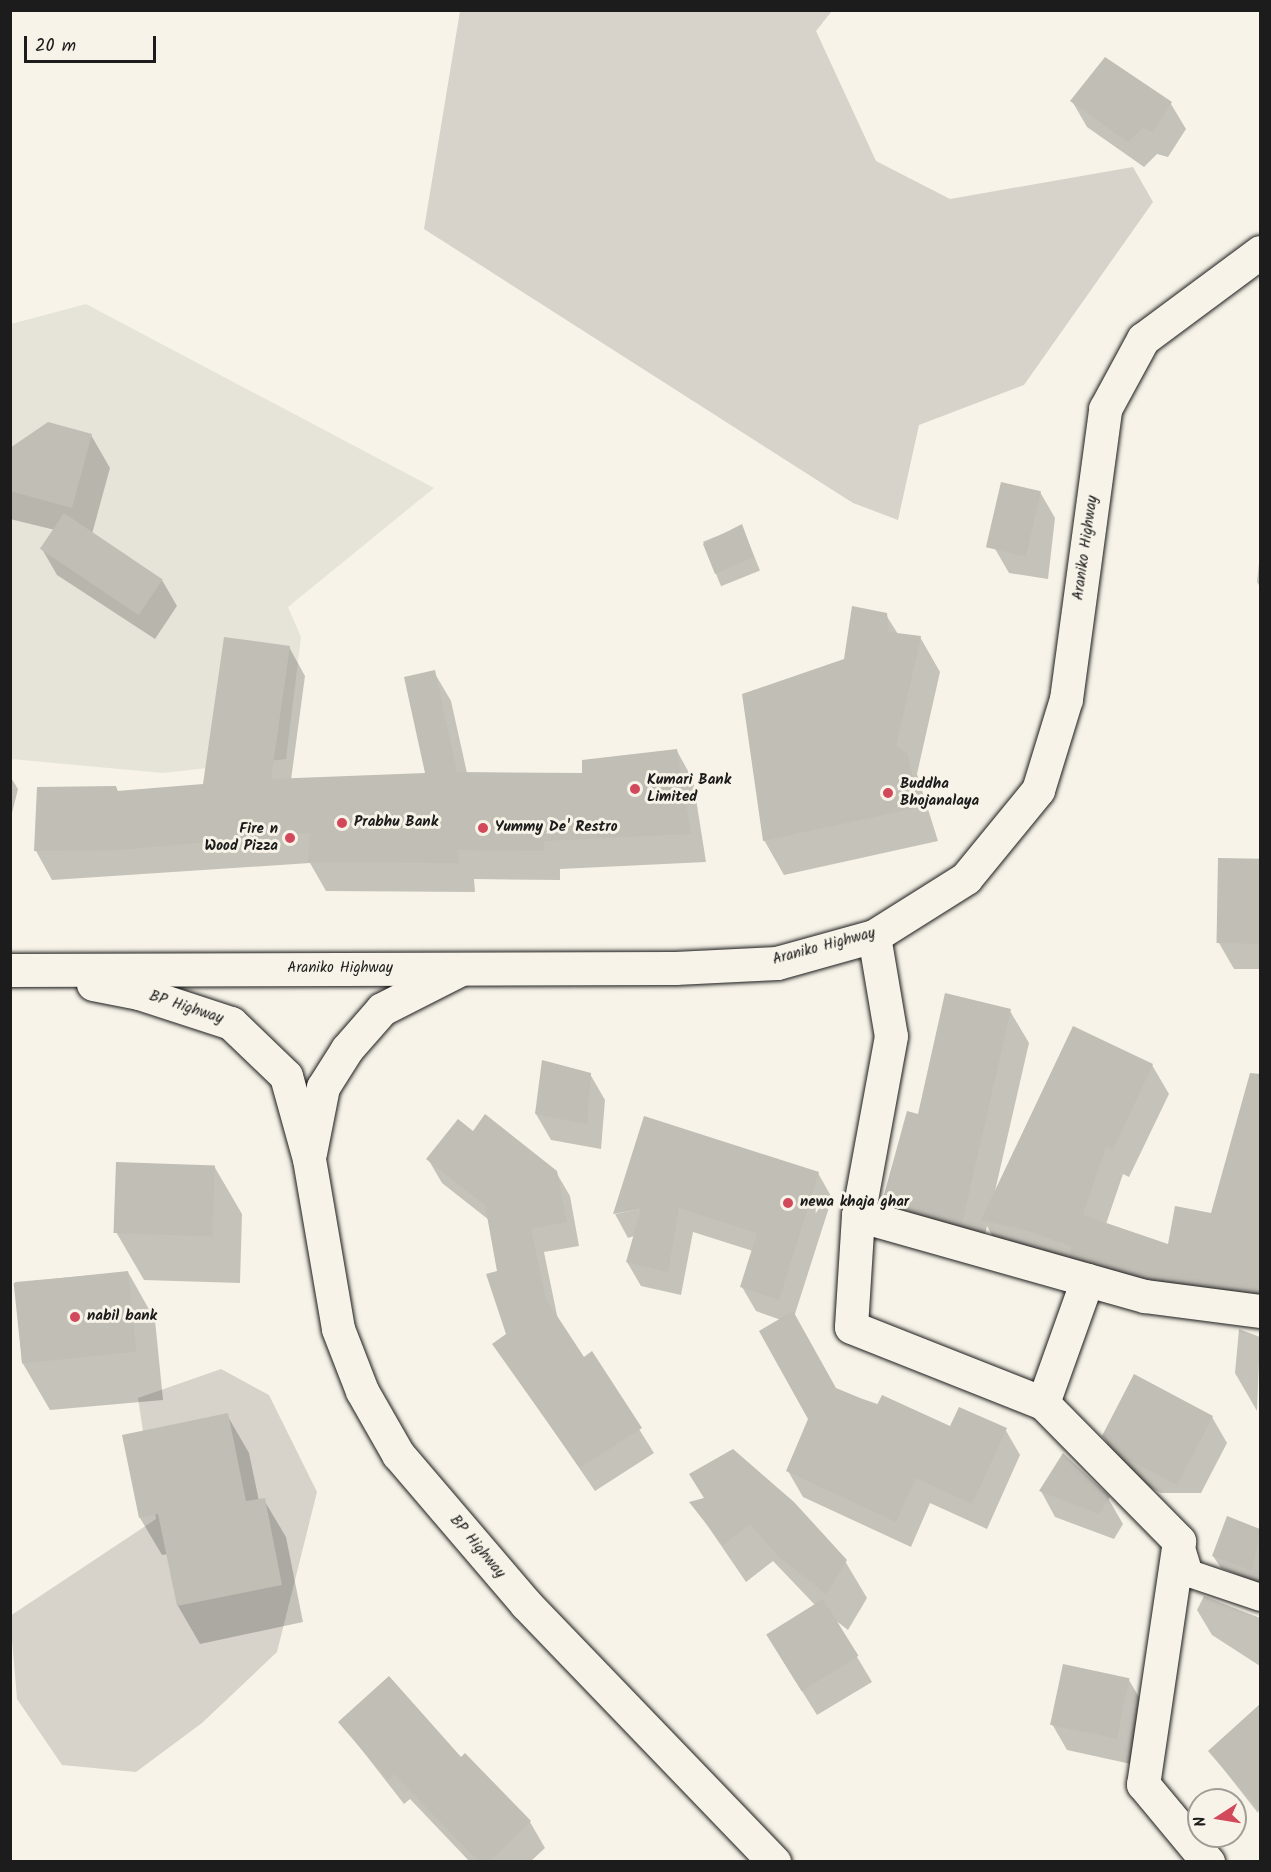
<!DOCTYPE html>
<style>
body{margin:0}
#map{position:relative;width:1271px;height:1872px;overflow:hidden;background:#f7f3e8;font-family:Kalam,sans-serif}
div>[style]{position:absolute}
[style*='--x']{left:calc(var(--x)*1px);top:calc(var(--y)*1px);width:calc(var(--w)*1px);rotate:calc(var(--a)*1deg)}
.built>*{inset:0;background:#e6e3d9}
.green>*{inset:0;background:#d7d3cb}
.shadow>*{inset:0;background:#0003;transform-origin:0 0}
.building>*{inset:0;background:#c0beb5;transform-origin:0 0}
.roads{filter:drop-shadow(0 0 2px #1c1c1c) drop-shadow(0 0 2px #1c1c1c)}
.service>*{height:27px;margin:-13.5px;padding:0 13.5px;transform-origin:13.5px;border-radius:13.5px;background:#f7f3e8}
.minor>*{height:33px;margin:-16.5px;padding:0 16.5px;transform-origin:16.5px;border-radius:16.5px;background:#f7f3e8}
.trunk>*{height:33px;margin:-16.5px;padding:0 16.5px;transform-origin:16.5px;border-radius:16.5px;background:#f7f3e8}
.dots>*{width:16px;height:16px;translate:-50% -50%;box-sizing:border-box;border:3px solid #f7f3e8;border-radius:50%}
span{translate:-50% -50%;white-space:nowrap;text-align:center;line-height:1.15;-webkit-text-stroke:6px #f7f3e8;paint-order:stroke}
.street-label{font-size:15px;color:#1c1c1c}
.poi-label{font-size:15px;color:#1c1c1c;font-weight:700}
.left{translate:0 -50%;text-align:left}
.right{translate:-100% -50%;text-align:right}
.frame{position:absolute;inset:0;border:12px solid #1c1c1c;pointer-events:none}
.north{position:absolute;left:1187px;top:1788px;width:60px;height:60px;box-sizing:border-box;background:#f7f3e8;border:2px solid #9f9d96;border-radius:50%;rotate:258deg;font-size:16px;font-weight:700;line-height:24px;text-align:center;color:#1c1c1c}
.north::after{content:'';display:block;margin:auto;width:21px;height:27px;background:#d1495b;clip-path:polygon(50% 0,100% 100%,50% 72%,0 100%)}
.scale{position:absolute;left:24px;top:36px;width:132px;height:27px;box-sizing:border-box;border:3px solid #1c1c1c;border-top:0;padding-left:8px;font-size:18px;line-height:21px;white-space:nowrap;color:#1c1c1c;-webkit-text-stroke:4px #f7f3e8;paint-order:stroke}
</style>
<div id="map">
<div class="built">
<div style="clip-path:polygon(86px 304px,434px 488px,288px 607px,301px 637px,286px 759px,163px 773px,11px 759px,11px 324px)"></div>
</div>
<div class="green">
<div style="clip-path:polygon(460px 11px,832px 11px,816px 31px,876px 161px,950px 199px,1133px 167px,1153px 202px,1024px 385px,919px 425px,898px 520px,853px 503px,424px 229px)"></div>
<div style="clip-path:polygon(221px 1369px,269px 1395px,317px 1492px,277px 1652px,202px 1723px,136px 1772px,62px 1765px,17px 1699px,10px 1616px,156px 1519px,138px 1398px)"></div>
</div>
<div class="shadow">
<div style="clip-path:polygon(1072px 101px,1171px 104px,1186px 129px,1168px 157px,1157px 154px,1144px 167px,1087px 127px)"></div>
<div style="clip-path:polygon(91px 435px,110px 468px,92px 534px,162px 580px,177px 606px,155px 639px,57px 575px,42px 549px,55px 530px,10px 519px,10px 449px)"></div>
<div style="clip-path:polygon(1040px 492px,1055px 518px,1048px 579px,1009px 573px,994px 547px)"></div>
<div style="left:742px;top:526px;width:48px;height:42px;rotate:68deg"></div>
<div style="clip-path:polygon(1260px 554px,1260px 587px,1257px 582px)"></div>
<div style="clip-path:polygon(886px 615px,898px 634px,920px 637px,940px 672px,917px 774px,938px 841px,784px 875px,764px 840px,845px 661px)"></div>
<div style="clip-path:polygon(289px 647px,305px 676px,291px 780px,427px 774px,434px 672px,451px 701px,467px 773px,584px 774px,677px 751px,693px 780px,706px 862px,560px 869px,560px 880px,474px 879px,475px 892px,326px 891px,310px 863px,52px 880px,36px 851px,116px 787px,119px 793px,205px 786px)"></div>
<div style="clip-path:polygon(10px 776px,18px 789px,10px 821px)"></div>
<div style="clip-path:polygon(1219px 860px,1260px 860px,1260px 969px,1234px 969px,1219px 943px)"></div>
<div style="clip-path:polygon(1010px 1011px,1029px 1043px,995px 1191px,1152px 1065px,1169px 1094px,1129px 1177px,1123px 1174px,1106px 1224px,1169px 1246px,1212px 1215px,1234px 1136px,1260px 1144px,1260px 1320px,999px 1248px,987px 1226px,980px 1255px,902px 1234px,883px 1202px,919px 1115px)"></div>
<div style="clip-path:polygon(590px 1074px,605px 1100px,601px 1149px,551px 1140px,536px 1114px)"></div>
<div style="clip-path:polygon(473px 1133px,556px 1172px,570px 1196px,579px 1246px,544px 1252px,558px 1320px,584px 1359px,592px 1354px,654px 1453px,595px 1491px,494px 1344px,508px 1335px,489px 1220px,442px 1183px,428px 1159px)"></div>
<div style="clip-path:polygon(214px 1166px,242px 1214px,240px 1283px,144px 1280px,116px 1232px)"></div>
<div style="clip-path:polygon(818px 1173px,832px 1198px,794px 1317px,835px 1390px,951px 1428px,1005px 1429px,1020px 1455px,987px 1529px,930px 1503px,911px 1547px,803px 1497px,788px 1471px,810px 1419px,781px 1320px,756px 1311px,742px 1287px,753px 1251px,693px 1232px,681px 1295px,641px 1286px,627px 1262px,634px 1236px,628px 1238px,615px 1214px)"></div>
<div style="clip-path:polygon(128px 1272px,155px 1320px,163px 1400px,50px 1410px,22px 1362px,15px 1282px)"></div>
<div style="clip-path:polygon(1239px 1329px,1260px 1337px,1257px 1411px,1235px 1373px)"></div>
<div style="clip-path:polygon(227px 1415px,249px 1453px,259px 1501px,264px 1500px,286px 1537px,303px 1622px,200px 1644px,178px 1606px,168px 1554px,162px 1555px,140px 1518px)"></div>
<div style="clip-path:polygon(1212px 1417px,1227px 1443px,1201px 1493px,1161px 1493px,1147px 1486px,1118px 1462px,1103px 1436px)"></div>
<div style="clip-path:polygon(1041px 1491px,1108px 1498px,1123px 1524px,1114px 1539px,1055px 1517px)"></div>
<div style="clip-path:polygon(705px 1499px,845px 1561px,867px 1598px,848px 1630px,835px 1620px,872px 1682px,817px 1715px,783px 1661px,815px 1605px,773px 1561px,746px 1582px,692px 1503px)"></div>
<div style="clip-path:polygon(1228px 1518px,1260px 1531px,1259px 1583px,1221px 1568px,1213px 1556px)"></div>
<div style="clip-path:polygon(1204px 1596px,1260px 1618px,1260px 1666px,1212px 1635px,1197px 1610px)"></div>
<div style="clip-path:polygon(1129px 1680px,1144px 1706px,1131px 1764px,1067px 1750px,1052px 1724px)"></div>
<div style="clip-path:polygon(1260px 1706px,1260px 1807px,1258px 1813px,1210px 1752px)"></div>
<div style="clip-path:polygon(340px 1722px,461px 1759px,530px 1822px,545px 1848px,530px 1862px,470px 1862px,410px 1799px,404px 1804px)"></div>
</div>
<div class="building">
<div style="clip-path:polygon(1105px 57px,1172px 102px,1153px 132px,1142px 128px,1128px 142px,1070px 101px)"></div>
<div style="clip-path:polygon(48px 422px,92px 434px,72px 508px,10px 491px,10px 448px)"></div>
<div style="left:1001px;top:482px;width:41px;height:67px;rotate:13deg"></div>
<div style="left:64px;top:513px;width:119px;height:43px;rotate:34deg"></div>
<div style="clip-path:polygon(742px 524px,754px 557px,715px 574px,703px 544px)"></div>
<div style="clip-path:polygon(852px 606px,887px 613px,889px 632px,921px 636px,896px 746px,907px 753px,920px 807px,763px 841px,742px 694px,844px 659px)"></div>
<div style="clip-path:polygon(224px 637px,290px 646px,271px 779px,425px 773px,404px 677px,435px 670px,457px 772px,582px 773px,582px 760px,677px 749px,691px 834px,544px 841px,544px 851px,458px 850px,459px 863px,308px 862px,310px 833px,119px 850px,34px 851px,37px 787px,116px 786px,117px 791px,203px 784px)"></div>
<div style="left:1218px;top:858px;width:42px;height:85px;rotate:1deg"></div>
<div style="clip-path:polygon(945px 993px,1011px 1009px,962px 1224px,882px 1202px,907px 1111px,918px 1114px)"></div>
<div style="clip-path:polygon(1073px 1026px,1153px 1064px,1113px 1150px,1106px 1147px,1083px 1215px,1168px 1244px,1175px 1206px,1211px 1213px,1250px 1073px,1260px 1074px,1260px 1292px,1136px 1274px,1070px 1255px,1071px 1246px,1025px 1230px,981px 1220px)"></div>
<div style="clip-path:polygon(542px 1060px,591px 1073px,587px 1124px,535px 1114px)"></div>
<div style="clip-path:polygon(485px 1114px,557px 1171px,567px 1222px,531px 1229px,546px 1299px,584px 1357px,592px 1351px,642px 1428px,580px 1468px,492px 1344px,506px 1334px,486px 1274px,497px 1271px,485px 1205px,426px 1159px,458px 1119px,473px 1131px)"></div>
<div style="clip-path:polygon(644px 1116px,819px 1172px,779px 1300px,740px 1287px,757px 1233px,679px 1208px,668px 1272px,626px 1262px,641px 1209px,613px 1214px)"></div>
<div style="left:116px;top:1162px;width:99px;height:71px;rotate:2deg"></div>
<div style="left:128px;top:1271px;width:81px;height:115px;rotate:84deg"></div>
<div style="clip-path:polygon(793px 1311px,836px 1388px,877px 1405px,882px 1395px,950px 1426px,959px 1407px,1007px 1428px,972px 1504px,916px 1478px,896px 1522px,786px 1471px,808px 1419px,759px 1331px)"></div>
<div style="clip-path:polygon(1134px 1374px,1213px 1416px,1177px 1485px,1132px 1461px,1130px 1464px,1102px 1436px)"></div>
<div style="clip-path:polygon(228px 1413px,246px 1501px,265px 1498px,282px 1585px,177px 1606px,158px 1514px,139px 1518px,122px 1435px)"></div>
<div style="clip-path:polygon(733px 1449px,794px 1502px,847px 1560px,826px 1594px,779px 1557px,750px 1524px,723px 1545px,689px 1502px,704px 1498px,689px 1474px)"></div>
<div style="clip-path:polygon(1063px 1453px,1110px 1497px,1099px 1514px,1039px 1491px)"></div>
<div style="clip-path:polygon(1227px 1516px,1260px 1529px,1252px 1571px,1212px 1556px)"></div>
<div style="left:823px;top:1599px;width:67px;height:67px;rotate:58deg"></div>
<div style="left:1063px;top:1664px;width:68px;height:62px;rotate:12deg"></div>
<div style="clip-path:polygon(389px 1676px,461px 1757px,465px 1753px,531px 1821px,489px 1862px,479px 1862px,394px 1774px,388px 1780px,338px 1722px)"></div>
<div style="clip-path:polygon(1260px 1704px,1260px 1811px,1208px 1751px)"></div>
</div>
<div class="roads">
<div class="service">
<div style="--x:1179;--y:1541;--w:34;--a:73"></div>
<div style="--x:1189;--y:1573;--w:75;--a:18.7"></div>
</div>
<div class="minor">
<div style="--x:874;--y:936;--w:101;--a:80.4"></div>
<div style="--x:891;--y:1036;--w:182;--a:100.4"></div>
<div style="--x:858;--y:1215;--w:112;--a:93.6"></div>
<div style="--x:851;--y:1327;--w:206;--a:21.6"></div>
<div style="--x:1043;--y:1403;--w:194;--a:45.4"></div>
<div style="--x:1179;--y:1541;--w:246;--a:98.4"></div>
<div style="--x:1143;--y:1784;--w:102;--a:50.2"></div>
<div style="--x:858;--y:1215;--w:298;--a:15.8"></div>
<div style="--x:1145;--y:1296;--w:116;--a:7.4"></div>
<div style="--x:1043;--y:1403;--w:131;--a:-70.3"></div>
</div>
<div class="trunk">
<div style="--x:10;--y:970;--w:665;--a:-0.17"></div>
<div style="--x:675;--y:968;--w:102;--a:-2.8"></div>
<div style="--x:777;--y:963;--w:101;--a:-15.6"></div>
<div style="--x:874;--y:936;--w:109;--a:-32.2"></div>
<div style="--x:966;--y:878;--w:114;--a:-50.7"></div>
<div style="--x:1038;--y:790;--w:95;--a:-72.9"></div>
<div style="--x:1066;--y:699;--w:293;--a:-82.3"></div>
<div style="--x:1105;--y:409;--w:80;--a:-61.5"></div>
<div style="--x:1143;--y:339;--w:146;--a:-36.6"></div>
<div style="--x:93;--y:984;--w:47;--a:11.1"></div>
<div style="--x:139;--y:993;--w:97;--a:18.1"></div>
<div style="--x:231;--y:1023;--w:76;--a:43.9"></div>
<div style="--x:286;--y:1076;--w:86;--a:74.5"></div>
<div style="--x:309;--y:1159;--w:172;--a:80.3"></div>
<div style="--x:338;--y:1329;--w:66;--a:68.8"></div>
<div style="--x:362;--y:1391;--w:73;--a:60.3"></div>
<div style="--x:398;--y:1454;--w:197;--a:49.5"></div>
<div style="--x:526;--y:1604;--w:358;--a:46.1"></div>
<div style="--x:310;--y:1153;--w:67;--a:-78.9"></div>
<div style="--x:323;--y:1087;--w:45;--a:-57.7"></div>
<div style="--x:347;--y:1049;--w:53;--a:-48.8"></div>
<div style="--x:382;--y:1009;--w:84;--a:-26.9"></div>
</div>
</div>
<div class="dots">
<div style="left:635px;top:789px;background:#d1495b"></div>
<div style="left:888px;top:793px;background:#d1495b"></div>
<div style="left:342px;top:823px;background:#d1495b"></div>
<div style="left:483px;top:828px;background:#d1495b"></div>
<div style="left:290px;top:838px;background:#d1495b"></div>
<div style="left:788px;top:1203px;background:#d1495b"></div>
<div style="left:75px;top:1317px;background:#d1495b"></div>
</div>
<div class="street-label">
<span style="left:1086px;top:548px;rotate:-82deg">Araniko Highway</span>
<span style="left:824px;top:947px;rotate:-15deg">Araniko Highway</span>
<span style="left:340px;top:969px">Araniko Highway</span>
<span style="left:186px;top:1008px;rotate:18deg">BP Highway</span>
<span style="left:477px;top:1547px;rotate:50deg">BP Highway</span>
</div>
<div class="poi-label">
<span class="left" style="left:647px;top:789px">Kumari Bank<br>Limited</span>
<span class="left" style="left:900px;top:793px">Buddha<br>Bhojanalaya</span>
<span class="left" style="left:354px;top:823px">Prabhu Bank</span>
<span class="left" style="left:495px;top:828px">Yummy De' Restro</span>
<span class="right" style="left:278px;top:838px">Fire n<br>Wood Pizza</span>
<span class="left" style="left:800px;top:1203px">newa khaja ghar</span>
<span class="left" style="left:87px;top:1317px">nabil bank</span>
</div>
<div class="frame"></div>
<div class="north">N</div>
<div class="scale">20 m</div>
</div>
